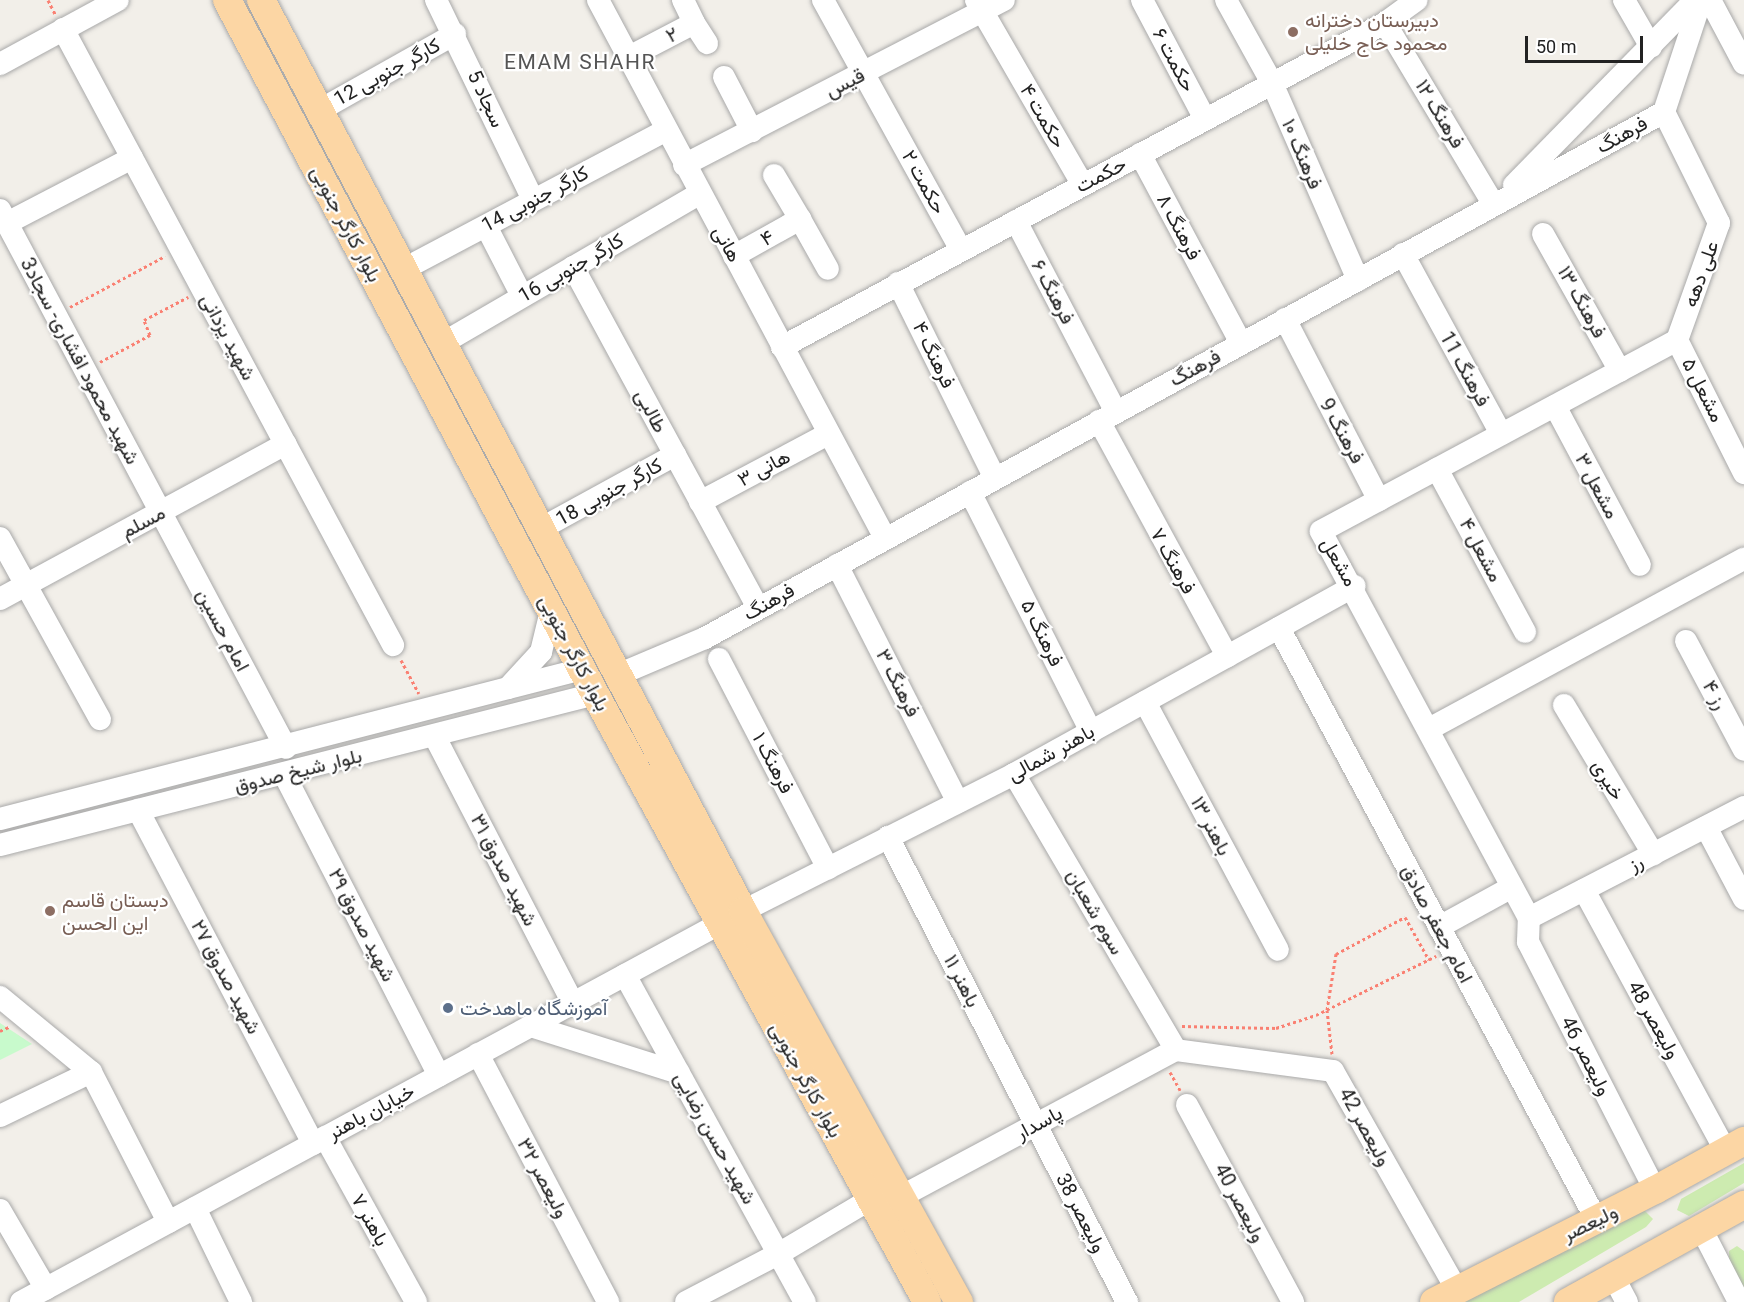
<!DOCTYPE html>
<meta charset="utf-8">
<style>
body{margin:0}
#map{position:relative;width:1744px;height:1302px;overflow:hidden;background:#f2efe9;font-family:Roboto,Vazirmatn,sans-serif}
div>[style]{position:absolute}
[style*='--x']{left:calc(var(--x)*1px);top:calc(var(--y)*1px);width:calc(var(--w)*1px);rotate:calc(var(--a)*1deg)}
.grass>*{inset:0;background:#cdebb0}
.park>*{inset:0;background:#c8facc}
.path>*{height:3px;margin-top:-1.5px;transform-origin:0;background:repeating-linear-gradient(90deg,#fa8072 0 3px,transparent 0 6px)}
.roads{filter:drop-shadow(0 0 2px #a9a9a9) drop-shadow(0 0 2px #a9a9a9)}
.minor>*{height:22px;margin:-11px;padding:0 11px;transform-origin:11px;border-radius:11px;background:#fff}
.major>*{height:28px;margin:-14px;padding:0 14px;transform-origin:14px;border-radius:14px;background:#fcd6a4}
.dots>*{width:16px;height:16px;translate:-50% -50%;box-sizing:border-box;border:3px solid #fff;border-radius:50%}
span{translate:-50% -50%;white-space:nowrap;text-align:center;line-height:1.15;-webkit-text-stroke:4.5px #fff;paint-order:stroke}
.education-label{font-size:20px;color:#785e54}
.left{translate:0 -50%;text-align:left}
.street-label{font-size:20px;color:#222}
.service-label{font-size:20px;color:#4e5e75}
.neighbourhood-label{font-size:21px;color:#555;letter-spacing:1.5px}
.scale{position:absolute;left:1525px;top:36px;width:118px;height:27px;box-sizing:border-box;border:3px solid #222;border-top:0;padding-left:8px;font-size:18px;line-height:21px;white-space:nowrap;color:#222;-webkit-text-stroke:4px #fff;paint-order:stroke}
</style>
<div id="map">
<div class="grass">
<div style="clip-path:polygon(1744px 1163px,1744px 1183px,1689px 1216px,1677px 1210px,1681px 1199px)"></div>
<div style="clip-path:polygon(1642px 1208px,1653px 1219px,1646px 1227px,1519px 1302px,1460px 1302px)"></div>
<div style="clip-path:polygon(1737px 1246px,1744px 1251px,1744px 1291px,1729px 1261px,1729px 1251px)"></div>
</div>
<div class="park">
<div style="clip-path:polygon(0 1023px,32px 1044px,0 1060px)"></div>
</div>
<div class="path">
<div style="--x:48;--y:0;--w:16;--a:63"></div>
<div style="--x:70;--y:307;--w:108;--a:-28.2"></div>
<div style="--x:100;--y:362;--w:57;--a:-28.4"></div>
<div style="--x:150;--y:335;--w:16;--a:-112"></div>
<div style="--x:144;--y:320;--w:50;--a:-27.6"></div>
<div style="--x:401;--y:660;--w:38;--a:62"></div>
<div style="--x:1182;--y:1026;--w:94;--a:1.2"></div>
<div style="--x:1276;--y:1028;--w:42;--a:-18"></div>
<div style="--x:1316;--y:1015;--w:134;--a:-26.2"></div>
<div style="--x:0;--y:1031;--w:10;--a:-24"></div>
<div style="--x:1332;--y:1054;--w:44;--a:-96.5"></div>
<div style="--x:1327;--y:1010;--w:57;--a:-80.9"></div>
<div style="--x:1336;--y:954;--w:78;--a:-28.2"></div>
<div style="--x:1405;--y:917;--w:49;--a:60.8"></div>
<div style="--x:1170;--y:1072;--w:21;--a:61"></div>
</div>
<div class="roads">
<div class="minor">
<div style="--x:436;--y:0;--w:222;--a:64.1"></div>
<div style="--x:598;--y:0;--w:610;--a:61.92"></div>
<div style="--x:683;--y:0;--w:25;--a:64"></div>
<div style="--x:823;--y:0;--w:286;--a:61.1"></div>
<div style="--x:976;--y:0;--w:214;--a:60"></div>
<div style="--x:1142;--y:0;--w:135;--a:62.1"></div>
<div style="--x:1226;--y:0;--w:95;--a:61"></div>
<div style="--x:1272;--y:83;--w:215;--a:66.4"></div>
<div style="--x:1624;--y:0;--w:54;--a:60.1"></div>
<div style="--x:1710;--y:0;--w:72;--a:62"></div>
<div style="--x:1385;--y:23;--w:212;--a:59.1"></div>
<div style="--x:63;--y:29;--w:699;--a:61.82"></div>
<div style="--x:629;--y:57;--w:73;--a:-27.6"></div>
<div style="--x:694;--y:23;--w:24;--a:57"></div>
<div style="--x:0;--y:64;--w:134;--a:-28.5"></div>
<div style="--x:724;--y:77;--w:61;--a:62.6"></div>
<div style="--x:320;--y:110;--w:155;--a:-29.4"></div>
<div style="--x:1664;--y:112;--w:124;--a:63.6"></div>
<div style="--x:1719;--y:223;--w:124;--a:109.7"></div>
<div style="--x:1140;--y:154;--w:214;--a:61.9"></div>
<div style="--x:684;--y:165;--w:360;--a:-27.3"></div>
<div style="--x:1514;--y:185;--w:259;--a:-45.6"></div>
<div style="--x:0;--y:210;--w:609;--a:62"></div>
<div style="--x:800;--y:219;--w:57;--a:60.8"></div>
<div style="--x:1016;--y:221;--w:216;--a:62.4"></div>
<div style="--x:7;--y:223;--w:141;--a:-27.5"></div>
<div style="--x:486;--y:226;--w:79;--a:62.8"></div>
<div style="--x:1543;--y:234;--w:157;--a:60.7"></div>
<div style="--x:1403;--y:254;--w:205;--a:61.4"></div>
<div style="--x:734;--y:256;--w:76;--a:-29.3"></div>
<div style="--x:800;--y:219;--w:51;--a:-120.6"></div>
<div style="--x:573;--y:267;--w:388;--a:61.5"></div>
<div style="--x:404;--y:269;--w:297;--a:-27.9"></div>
<div style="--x:898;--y:283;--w:218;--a:63.6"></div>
<div style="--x:1285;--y:319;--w:204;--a:62.6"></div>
<div style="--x:1677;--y:340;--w:149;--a:63.3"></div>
<div style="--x:443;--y:343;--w:296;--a:-30.2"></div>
<div style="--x:782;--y:347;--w:685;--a:-28.25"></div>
<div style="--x:1385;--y:23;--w:39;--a:-36"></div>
<div style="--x:1555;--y:406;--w:180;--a:61.9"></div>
<div style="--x:1099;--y:421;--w:268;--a:61.4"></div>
<div style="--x:1437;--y:469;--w:185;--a:61.6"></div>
<div style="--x:970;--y:492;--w:269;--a:63.2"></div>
<div style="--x:700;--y:502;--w:145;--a:-28"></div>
<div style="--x:542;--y:528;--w:152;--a:-28.8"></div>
<div style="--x:0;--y:538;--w:207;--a:61.1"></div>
<div style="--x:837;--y:565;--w:266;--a:63"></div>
<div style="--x:0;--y:599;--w:325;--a:-28.5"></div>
<div style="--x:1279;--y:628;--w:671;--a:61.79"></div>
<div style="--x:1686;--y:641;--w:123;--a:62"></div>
<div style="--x:719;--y:659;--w:236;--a:62.5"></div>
<div style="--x:620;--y:674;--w:92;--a:-23"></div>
<div style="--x:705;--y:638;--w:1094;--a:-28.74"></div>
<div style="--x:1664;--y:112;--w:118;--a:-71.7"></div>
<div style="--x:508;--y:688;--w:49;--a:-47.5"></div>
<div style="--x:541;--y:652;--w:42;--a:-76.3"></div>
<div style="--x:1145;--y:702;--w:281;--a:61.8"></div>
<div style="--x:1564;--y:705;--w:174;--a:59.1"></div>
<div style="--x:1429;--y:729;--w:358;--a:-28.4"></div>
<div style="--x:435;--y:737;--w:300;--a:62.6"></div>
<div style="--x:284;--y:774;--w:339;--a:62.8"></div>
<div style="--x:1014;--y:774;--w:320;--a:59.6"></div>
<div style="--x:138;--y:810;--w:377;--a:62.3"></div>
<div style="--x:0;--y:819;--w:601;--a:-14.45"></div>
<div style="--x:1706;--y:827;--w:81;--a:62.2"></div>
<div style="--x:888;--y:837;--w:523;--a:62.8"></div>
<div style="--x:0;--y:845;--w:614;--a:-14.24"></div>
<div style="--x:1584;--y:890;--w:296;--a:61.5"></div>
<div style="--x:743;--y:911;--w:304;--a:-26.8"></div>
<div style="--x:1014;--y:774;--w:389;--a:-28.9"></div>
<div style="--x:1529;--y:918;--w:242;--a:-27.3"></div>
<div style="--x:1439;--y:927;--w:83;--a:-28.7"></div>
<div style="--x:625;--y:975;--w:373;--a:61.2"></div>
<div style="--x:0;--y:997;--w:118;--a:39.5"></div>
<div style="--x:91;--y:1072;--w:169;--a:62.8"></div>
<div style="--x:531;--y:1026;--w:155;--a:17.6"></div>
<div style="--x:1176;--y:1050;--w:158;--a:7.6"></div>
<div style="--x:1333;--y:1071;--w:252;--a:60.5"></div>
<div style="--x:478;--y:1054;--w:280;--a:62.3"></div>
<div style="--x:1187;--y:1105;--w:224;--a:61.7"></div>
<div style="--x:0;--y:1116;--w:101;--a:-25.8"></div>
<div style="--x:325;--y:1137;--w:188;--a:61.1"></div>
<div style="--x:1655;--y:1190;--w:279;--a:-117.1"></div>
<div style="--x:1528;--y:942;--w:24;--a:-88"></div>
<div style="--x:1529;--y:918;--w:439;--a:-118.3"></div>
<div style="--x:1321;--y:531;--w:404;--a:-28.2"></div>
<div style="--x:902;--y:1196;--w:310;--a:-28.1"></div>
<div style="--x:195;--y:1208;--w:105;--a:63.9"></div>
<div style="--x:0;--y:1210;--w:91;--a:59.8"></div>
<div style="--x:1701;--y:1228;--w:83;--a:62.8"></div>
<div style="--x:1613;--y:1276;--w:30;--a:62"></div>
<div style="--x:21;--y:1302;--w:796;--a:-28.43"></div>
<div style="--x:686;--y:1302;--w:106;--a:-27.5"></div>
<div style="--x:780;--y:1253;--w:106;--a:-30.7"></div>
</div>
<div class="major">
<div style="--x:227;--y:0;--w:786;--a:62.06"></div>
<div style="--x:595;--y:694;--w:693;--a:61.36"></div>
<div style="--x:261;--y:0;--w:1031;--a:62.12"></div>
<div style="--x:743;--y:911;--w:447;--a:61.1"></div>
<div style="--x:1434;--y:1302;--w:248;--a:-26.9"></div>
<div style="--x:1655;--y:1190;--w:102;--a:-28.8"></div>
<div style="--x:1568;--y:1302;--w:201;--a:-28.9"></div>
</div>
</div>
<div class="dots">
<div style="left:1293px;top:32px;background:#8d6e63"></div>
<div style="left:50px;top:911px;background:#8d6e63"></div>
<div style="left:448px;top:1008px;background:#5c6f8a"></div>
</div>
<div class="education-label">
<span class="left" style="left:1305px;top:32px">دبيرستان دخترانه<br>محمود حاج خلیلی</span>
<span class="left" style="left:62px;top:912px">دبستان قاسم<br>این الحسن</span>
</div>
<div class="street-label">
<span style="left:672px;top:35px;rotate:-27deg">۲</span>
<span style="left:1174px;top:60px;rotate:62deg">حکمت ۶</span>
<span style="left:387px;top:72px;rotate:-29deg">کارگر جنوبی 12</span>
<span style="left:845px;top:83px;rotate:-27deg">قیس</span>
<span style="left:486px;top:99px;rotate:65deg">سجاد 5</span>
<span style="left:1440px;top:114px;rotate:59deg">فرهنگ ۱۲</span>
<span style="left:1043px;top:116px;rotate:60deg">حکمت ۴</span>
<span style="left:1622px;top:135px;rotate:-29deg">فرهنگ</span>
<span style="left:1302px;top:154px;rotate:67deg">فرهنگ ۱۰</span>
<span style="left:1101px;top:175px;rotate:-28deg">حکمت</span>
<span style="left:924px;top:182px;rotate:61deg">حکمت ۲</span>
<span style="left:535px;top:199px;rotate:-28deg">کارگر جنوبی 14</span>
<span style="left:346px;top:224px;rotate:62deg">بلوار کارگر جنوبی</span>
<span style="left:1179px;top:227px;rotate:62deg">فرهنگ ۸</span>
<span style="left:767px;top:238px;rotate:-29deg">۴</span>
<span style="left:727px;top:244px;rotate:61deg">هانی</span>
<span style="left:571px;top:268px;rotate:-30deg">کارگر جنوبی 16</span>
<span style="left:1701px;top:274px;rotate:-70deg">علی دهه</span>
<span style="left:1053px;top:292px;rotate:62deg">فرهنگ ۶</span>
<span style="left:1582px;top:302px;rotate:61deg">فرهنگ ۱۳</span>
<span style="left:228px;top:337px;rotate:62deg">شهید یزدانی</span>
<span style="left:934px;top:355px;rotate:64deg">فرهنگ ۴</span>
<span style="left:80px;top:361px;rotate:62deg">شهید محمود افشاری- سجاد3</span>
<span style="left:1195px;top:368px;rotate:-29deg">فرهنگ</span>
<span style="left:1465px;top:369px;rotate:61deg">فرهنگ 11</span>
<span style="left:1703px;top:390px;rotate:63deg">مشعل ۵</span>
<span style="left:651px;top:411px;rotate:62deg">طالبی</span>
<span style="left:1342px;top:431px;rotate:61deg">فرهنگ 9</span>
<span style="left:764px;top:468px;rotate:-28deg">هانی ۳</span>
<span style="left:1597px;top:486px;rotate:62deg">مشعل ۳</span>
<span style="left:609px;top:492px;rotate:-29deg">کارگر جنوبی 18</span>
<span style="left:143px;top:522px;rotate:-28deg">مسلم</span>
<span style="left:1481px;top:550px;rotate:62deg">مشعل ۴</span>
<span style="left:1173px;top:561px;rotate:61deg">فرهنگ ۷</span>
<span style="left:1339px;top:562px;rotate:60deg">مشعل</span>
<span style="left:769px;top:602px;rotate:-29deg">فرهنگ</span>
<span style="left:223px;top:630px;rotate:62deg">امام حسین</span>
<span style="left:1042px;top:633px;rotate:64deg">فرهنگ ۵</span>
<span style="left:574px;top:653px;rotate:62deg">بلوار کارگر جنوبی</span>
<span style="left:898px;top:683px;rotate:63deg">فرهنگ ۳</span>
<span style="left:1715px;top:695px;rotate:62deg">رز ۴</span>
<span style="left:1051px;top:753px;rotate:-29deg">باهنر شمالی</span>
<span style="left:773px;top:763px;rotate:62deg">فرهنگ ۱</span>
<span style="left:298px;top:771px;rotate:-14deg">بلوار شیخ صدوق</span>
<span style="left:1608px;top:780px;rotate:59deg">خیری</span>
<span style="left:1211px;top:826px;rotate:62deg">باهنر ۱۳</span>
<span style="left:1636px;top:863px;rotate:-27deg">رز</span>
<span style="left:504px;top:870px;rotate:63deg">شهید صدوق ۳۱</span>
<span style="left:1095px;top:912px;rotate:60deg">سوم شعبان</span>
<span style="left:1437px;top:924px;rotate:62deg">امام جعفر صادق</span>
<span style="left:362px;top:925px;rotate:63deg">شهید صدوق ۲۹</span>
<span style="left:226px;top:977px;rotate:62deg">شهید صدوق ۲۷</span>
<span style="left:962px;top:981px;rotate:63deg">باهنر ۱۱</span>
<span style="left:1654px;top:1020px;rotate:61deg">ولیعصر 48</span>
<span style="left:1586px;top:1056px;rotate:63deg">ولیعصر 46</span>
<span style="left:806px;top:1080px;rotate:61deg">بلوار کارگر جنوبی</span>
<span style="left:371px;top:1112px;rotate:-28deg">خیابان باهنر</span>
<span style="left:1039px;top:1123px;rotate:-28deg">پاسدار</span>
<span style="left:1365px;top:1127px;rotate:61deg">ولیعصر 42</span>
<span style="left:715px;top:1138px;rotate:61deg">شهید حسن رضایی</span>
<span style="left:543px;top:1178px;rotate:62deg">ولیعصر ۳۲</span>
<span style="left:1240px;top:1203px;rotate:62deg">ولیعصر 40</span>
<span style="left:1081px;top:1213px;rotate:63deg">ولیعصر 38</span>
<span style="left:370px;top:1220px;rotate:61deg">باهنر ۷</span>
<span style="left:1590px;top:1223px;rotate:-26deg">ولیعصر</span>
</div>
<div class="service-label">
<span class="left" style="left:460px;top:1008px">آموزشگاه ماهدخت</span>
</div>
<div class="neighbourhood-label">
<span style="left:580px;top:62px">EMAM SHAHR</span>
</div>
<div class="scale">50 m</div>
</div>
